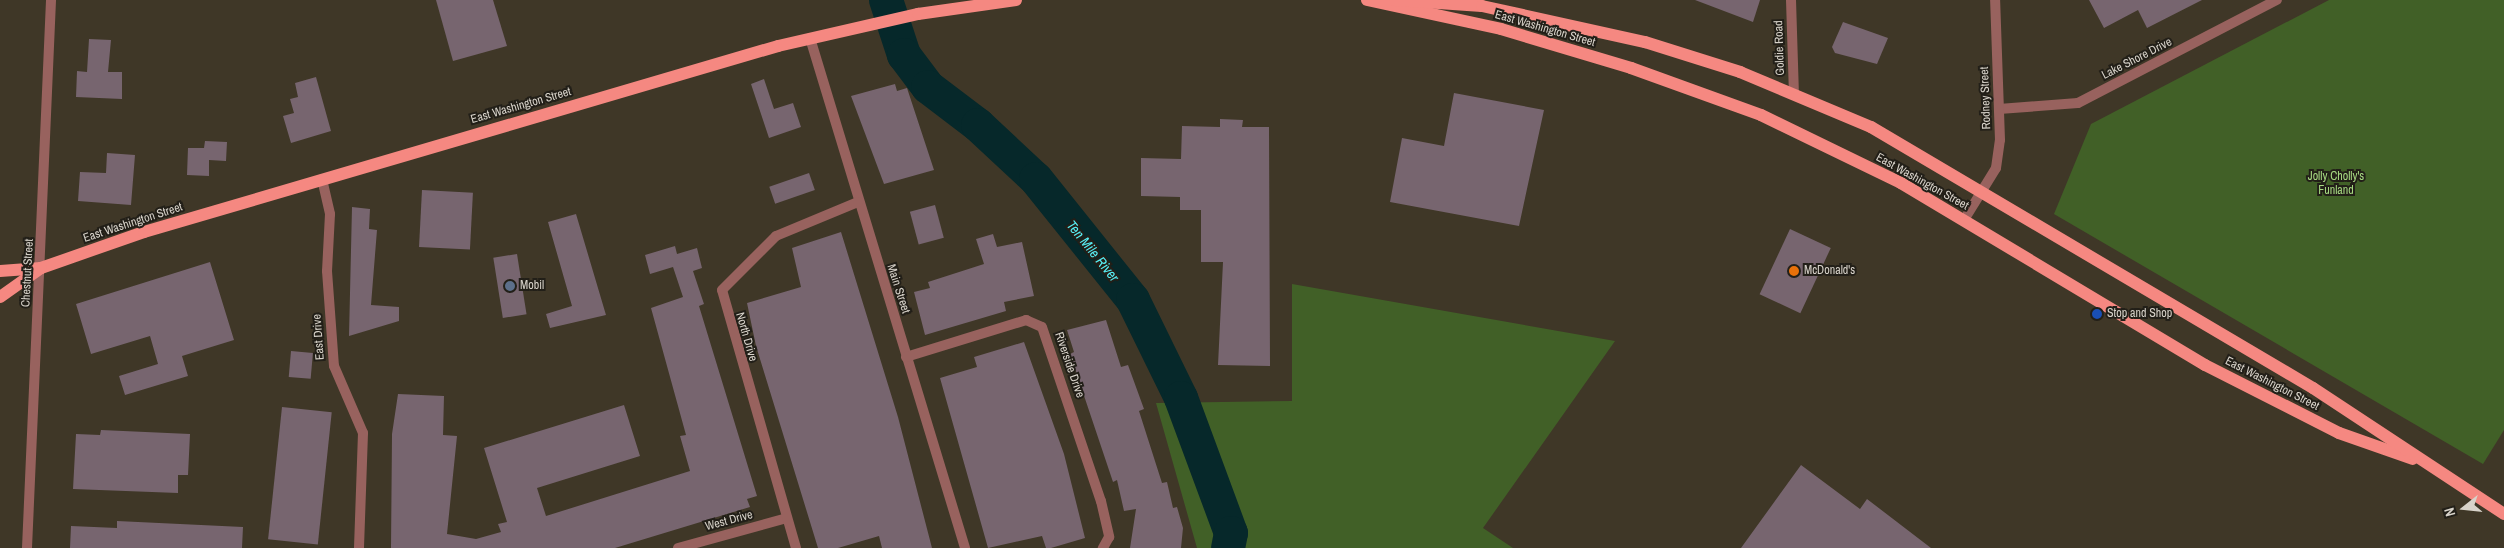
<!DOCTYPE html>
<style>
body{margin:0}
#map{position:relative;width:2504px;height:548px;overflow:hidden;background:#3f3727;font-family:"Archivo Narrow",sans-serif}
div>[style]{position:absolute}
[style*='--x']{left:calc(var(--x)*1px);top:calc(var(--y)*1px);width:calc(var(--w)*1px);rotate:calc(var(--a)*1deg)}
.green>*{inset:0;background:#416027}
.river>*{height:34px;margin:-17px;padding:0 17px;transform-origin:17px;border-radius:17px;background:#06282a}
.building>*{inset:0;background:#77656f;transform-origin:0 0}
.minor>*{height:10px;margin:-5px;padding:0 5px;transform-origin:5px;border-radius:5px;background:#98625e}
.tertiary>*{height:10px;margin:-5px;padding:0 5px;transform-origin:5px;border-radius:5px;background:#98625e}
.primary>*{height:12px;margin:-6px;padding:0 6px;transform-origin:6px;border-radius:6px;background:#f58881}
.dots>*{width:14px;height:14px;translate:-50% -50%;box-sizing:border-box;border:2px solid #221f18;border-radius:50%}
span{translate:-50% -50%;white-space:nowrap;text-align:center;line-height:1.15;-webkit-text-stroke:4px #221f18;paint-order:stroke}
.street-label{font-size:12px;color:#d8d3ca}
.park-label{font-size:12px;color:#a6d981}
.poi-label{font-size:12px;color:#d8d3ca}
.left{translate:0 -50%;text-align:left}
.water-label{font-size:14px;color:#57eff5;font-style:italic}
.north{position:absolute;left:2439px;top:483px;width:50px;height:50px;-webkit-text-stroke:4px #221f18;paint-order:stroke;rotate:254deg;font-size:14px;font-weight:700;line-height:20px;text-align:center;color:#d8d3ca}
.north::after{content:'';display:block;margin:auto;width:18px;height:22px;background:#d8d3ca;clip-path:polygon(50% 0,100% 100%,50% 72%,0 100%)}
</style>
<div id="map">
<div class="green">
<div style="clip-path:polygon(2329px 0,2504px 0,2504px 430px,2483px 464px,2054px 214px,2091px 124px)"></div>
<div style="clip-path:polygon(1292px 284px,1615px 341px,1483px 528px,1513px 548px,1197px 548px,1156px 403px,1292px 401px)"></div>
</div>
<div class="river">
<div style="--x:886;--y:0;--w:58;--a:71.9"></div>
<div style="--x:904;--y:55;--w:40;--a:53"></div>
<div style="--x:928;--y:87;--w:63;--a:37.2"></div>
<div style="--x:978;--y:125;--w:79;--a:43"></div>
<div style="--x:1036;--y:179;--w:155;--a:51.3"></div>
<div style="--x:1133;--y:300;--w:109;--a:63.9"></div>
<div style="--x:1181;--y:398;--w:144;--a:69.7"></div>
<div style="--x:1231;--y:533;--w:15;--a:101"></div>
</div>
<div class="building">
<div style="clip-path:polygon(436px 0,493px 0,507px 46px,453px 61px)"></div>
<div style="clip-path:polygon(1695px 0,1760px 0,1753px 22px)"></div>
<div style="clip-path:polygon(2089px 0,2202px 0,2147px 28px,2138px 10px,2104px 28px)"></div>
<div style="clip-path:polygon(1843px 22px,1888px 38px,1877px 64px,1835px 53px,1832px 47px)"></div>
<div style="clip-path:polygon(89px 39px,111px 40px,108px 72px,122px 72px,122px 99px,76px 97px,77px 71px,87px 72px)"></div>
<div style="clip-path:polygon(316px 77px,331px 131px,291px 143px,283px 116px,294px 113px,290px 99px,298px 97px,295px 83px)"></div>
<div style="clip-path:polygon(764px 79px,774px 109px,793px 103px,801px 127px,769px 138px,751px 84px)"></div>
<div style="clip-path:polygon(895px 84px,897px 91px,907px 88px,934px 170px,884px 184px,851px 96px)"></div>
<div style="clip-path:polygon(1454px 93px,1544px 110px,1519px 226px,1390px 202px,1402px 138px,1444px 146px)"></div>
<div style="clip-path:polygon(1220px 119px,1243px 120px,1242px 127px,1269px 127px,1270px 366px,1218px 365px,1223px 262px,1201px 262px,1201px 210px,1180px 210px,1180px 197px,1141px 196px,1141px 158px,1181px 159px,1182px 126px,1220px 127px)"></div>
<div style="clip-path:polygon(205px 141px,227px 142px,226px 161px,209px 160px,209px 176px,187px 175px,188px 148px,204px 148px)"></div>
<div style="clip-path:polygon(107px 153px,135px 155px,131px 205px,78px 201px,80px 172px,106px 173px)"></div>
<div style="left:809px;top:173px;width:18px;height:42px;rotate:71deg"></div>
<div style="left:422px;top:190px;width:51px;height:57px;rotate:3deg"></div>
<div style="left:935px;top:205px;width:34px;height:26px;rotate:75deg"></div>
<div style="clip-path:polygon(352px 207px,370px 209px,369px 229px,377px 230px,371px 305px,399px 307px,399px 321px,349px 336px)"></div>
<div style="clip-path:polygon(576px 214px,606px 315px,550px 328px,546px 314px,572px 306px,548px 222px)"></div>
<div style="left:1790px;top:229px;width:45px;height:72px;rotate:25deg"></div>
<div style="clip-path:polygon(841px 232px,898px 417px,932px 548px,882px 548px,879px 536px,838px 548px,818px 548px,756px 346px,747px 303px,801px 287px,792px 248px)"></div>
<div style="clip-path:polygon(993px 234px,997px 247px,1022px 242px,1034px 296px,1004px 302px,1006px 311px,925px 335px,914px 292px,930px 288px,928px 282px,984px 264px,976px 239px)"></div>
<div style="clip-path:polygon(675px 246px,677px 254px,697px 248px,702px 268px,693px 271px,704px 304px,699px 306px,757px 496px,747px 499px,750px 507px,615px 548px,391px 548px,392px 434px,398px 394px,444px 396px,443px 435px,457px 436px,447px 534px,476px 539px,501px 532px,498px 524px,507px 522px,484px 448px,624px 405px,640px 456px,537px 488px,546px 516px,690px 471px,680px 436px,686px 435px,651px 308px,683px 297px,673px 267px,650px 274px,645px 255px)"></div>
<div style="left:517px;top:254px;width:61px;height:24px;rotate:81deg"></div>
<div style="clip-path:polygon(210px 262px,234px 340px,182px 356px,188px 376px,125px 395px,119px 376px,158px 364px,150px 336px,91px 354px,76px 304px)"></div>
<div style="clip-path:polygon(1106px 320px,1121px 367px,1128px 365px,1144px 409px,1139px 411px,1162px 483px,1167px 482px,1173px 508px,1177px 507px,1183px 528px,1181px 548px,1130px 548px,1136px 509px,1124px 511px,1117px 480px,1113px 482px,1070px 354px,1074px 352px,1067px 330px)"></div>
<div style="clip-path:polygon(1024px 342px,1064px 454px,1085px 538px,1051px 548px,1046px 548px,1042px 536px,988px 548px,940px 378px,977px 367px,974px 357px)"></div>
<div style="left:291px;top:351px;width:22px;height:26px;rotate:5deg"></div>
<div style="left:282px;top:407px;width:50px;height:133px;rotate:6deg"></div>
<div style="clip-path:polygon(101px 430px,190px 434px,188px 475px,178px 475px,178px 493px,73px 489px,76px 434px,100px 435px)"></div>
<div style="clip-path:polygon(1801px 465px,1860px 509px,1867px 499px,1931px 548px,1741px 548px)"></div>
<div style="clip-path:polygon(117px 521px,243px 527px,242px 548px,70px 548px,71px 526px,117px 528px)"></div>
</div>
<div class="minor">
<div style="--x:1791;--y:0;--w:94;--a:88.2"></div>
<div style="--x:810;--y:38;--w:533;--a:73.09"></div>
<div style="--x:1999;--y:109;--w:79;--a:-4.3"></div>
<div style="--x:2078;--y:103;--w:224;--a:-27.4"></div>
<div style="--x:322;--y:179;--w:36;--a:77"></div>
<div style="--x:330;--y:214;--w:57;--a:93"></div>
<div style="--x:327;--y:271;--w:95;--a:85.8"></div>
<div style="--x:334;--y:366;--w:73;--a:66.6"></div>
<div style="--x:363;--y:433;--w:115;--a:92"></div>
<div style="--x:1964;--y:220;--w:61;--a:-58.4"></div>
<div style="--x:1996;--y:168;--w:28;--a:-82"></div>
<div style="--x:2000;--y:140;--w:140;--a:-92"></div>
<div style="--x:906;--y:357;--w:126;--a:-17.1"></div>
<div style="--x:1026;--y:320;--w:17;--a:24"></div>
<div style="--x:1042;--y:327;--w:184;--a:71.3"></div>
<div style="--x:1101;--y:501;--w:37;--a:77"></div>
<div style="--x:1109;--y:537;--w:13;--a:119"></div>
<div style="--x:678;--y:548;--w:113;--a:-15.4"></div>
<div style="--x:796;--y:548;--w:268;--a:-106"></div>
<div style="--x:722;--y:290;--w:76;--a:-45"></div>
<div style="--x:776;--y:236;--w:89;--a:-22.5"></div>
</div>
<div class="tertiary">
<div style="--x:27;--y:548;--w:549;--a:-87.49"></div>
</div>
<div class="primary">
<div style="--x:1367;--y:0;--w:137;--a:12.2"></div>
<div style="--x:1501;--y:29;--w:136;--a:16.7"></div>
<div style="--x:1631;--y:68;--w:138;--a:19.9"></div>
<div style="--x:1761;--y:115;--w:156;--a:25.9"></div>
<div style="--x:1901;--y:183;--w:354;--a:30.9"></div>
<div style="--x:2205;--y:365;--w:150;--a:26.9"></div>
<div style="--x:2339;--y:433;--w:78;--a:19.4"></div>
<div style="--x:1395;--y:0;--w:87;--a:3.9"></div>
<div style="--x:1482;--y:6;--w:167;--a:12.5"></div>
<div style="--x:1645;--y:42;--w:100;--a:17.5"></div>
<div style="--x:1740;--y:72;--w:142;--a:22.8"></div>
<div style="--x:1871;--y:127;--w:513;--a:30.56"></div>
<div style="--x:2313;--y:388;--w:229;--a:33.4"></div>
<div style="--x:0;--y:271;--w:41;--a:-4.2"></div>
<div style="--x:41;--y:268;--w:109;--a:-19.3"></div>
<div style="--x:144;--y:232;--w:661;--a:-16.35"></div>
<div style="--x:778;--y:46;--w:144;--a:-12.9"></div>
<div style="--x:918;--y:14;--w:99;--a:-8.1"></div>
<div style="--x:0;--y:297;--w:50;--a:-35.3"></div>
</div>
<div class="dots">
<div style="left:1794px;top:271px;background:#e8710a"></div>
<div style="left:510px;top:286px;background:#5c6f8a"></div>
<div style="left:2097px;top:314px;background:#1a4fb4"></div>
</div>
<div class="street-label">
<span style="left:1545px;top:29px;rotate:16deg">East Washington Street</span>
<span style="left:1780px;top:48px;rotate:-92deg">Goldie Road</span>
<span style="left:2137px;top:59px;rotate:-27deg">Lake Shore Drive</span>
<span style="left:1986px;top:98px;rotate:-92deg">Rodney Street</span>
<span style="left:521px;top:106px;rotate:-16deg">East Washington Street</span>
<span style="left:1922px;top:182px;rotate:29deg">East Washington Street</span>
<span style="left:133px;top:223px;rotate:-18deg">East Washington Street</span>
<span style="left:28px;top:273px;rotate:-87deg">Chestnut Street</span>
<span style="left:898px;top:289px;rotate:72deg">Main Street</span>
<span style="left:319px;top:337px;rotate:-94deg">East Drive</span>
<span style="left:746px;top:337px;rotate:74deg">North Drive</span>
<span style="left:1069px;top:365px;rotate:71deg">Riverside Drive</span>
<span style="left:2272px;top:384px;rotate:27deg">East Washington Street</span>
<span style="left:729px;top:521px;rotate:-15deg">West Drive</span>
</div>
<div class="park-label">
<span style="left:2336px;top:184px">Jolly Cholly's<br>Funland</span>
</div>
<div class="poi-label">
<span class="left" style="left:1804px;top:271px">McDonald's</span>
<span class="left" style="left:520px;top:286px">Mobil</span>
<span class="left" style="left:2107px;top:314px">Stop and Shop</span>
</div>
<div class="water-label">
<span style="left:1093px;top:251px;rotate:51deg">Ten Mile River</span>
</div>
<div class="north">N</div>
</div>
